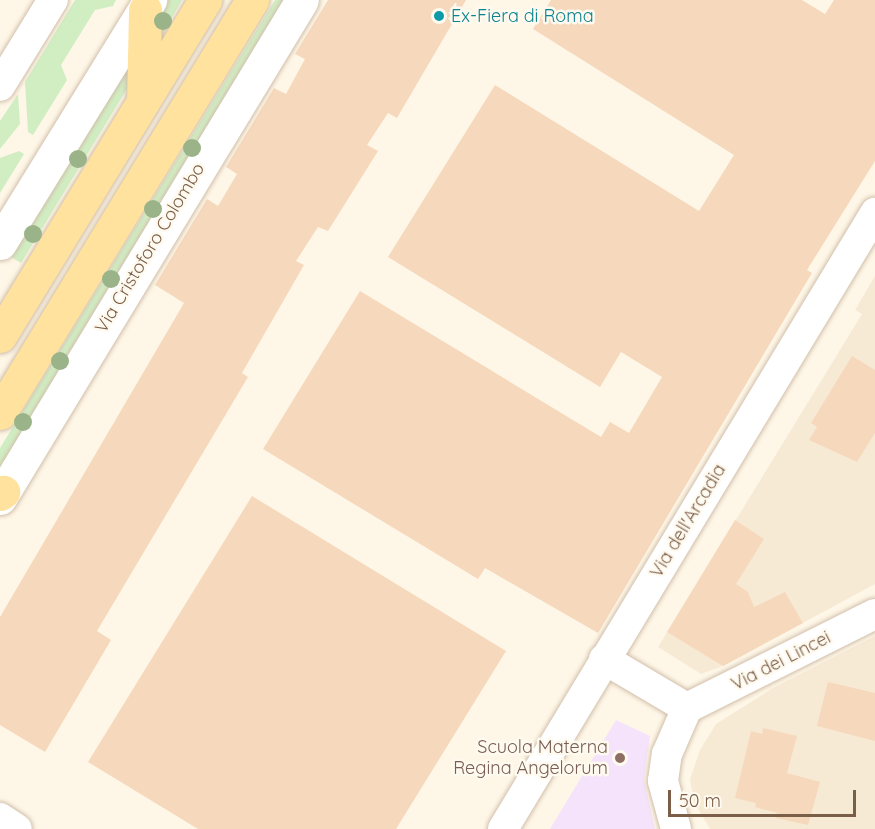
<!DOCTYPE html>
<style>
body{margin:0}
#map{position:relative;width:875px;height:829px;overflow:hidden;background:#fef7e7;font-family:Quicksand,sans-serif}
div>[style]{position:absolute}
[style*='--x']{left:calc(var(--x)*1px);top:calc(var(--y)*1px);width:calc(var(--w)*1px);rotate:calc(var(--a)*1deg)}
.residential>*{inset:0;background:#f7ead5}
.education>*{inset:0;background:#f4e3fb}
.green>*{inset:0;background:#d1eec3}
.building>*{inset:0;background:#f6d8bc}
.roads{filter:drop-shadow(0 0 2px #d2bfab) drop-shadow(0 0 2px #d2bfab)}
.minor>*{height:30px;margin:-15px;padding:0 15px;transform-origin:15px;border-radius:15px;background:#fff}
.secondary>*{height:33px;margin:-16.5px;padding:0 16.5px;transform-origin:16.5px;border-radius:16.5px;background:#fff}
.primary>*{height:33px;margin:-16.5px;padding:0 16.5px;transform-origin:16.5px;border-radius:16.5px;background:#ffe29d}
.trees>*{width:18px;height:18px;margin:-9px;border-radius:50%;background:#9bb389}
.dots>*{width:16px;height:16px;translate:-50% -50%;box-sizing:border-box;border:3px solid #fffaef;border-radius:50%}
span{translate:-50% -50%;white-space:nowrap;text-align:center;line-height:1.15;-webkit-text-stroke:5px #fffaef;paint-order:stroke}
.culture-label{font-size:18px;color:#0d838f}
.left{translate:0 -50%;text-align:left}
.street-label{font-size:18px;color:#7b5e48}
.education-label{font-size:18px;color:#785e54}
.right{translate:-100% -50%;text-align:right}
.scale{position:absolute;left:668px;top:790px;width:188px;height:27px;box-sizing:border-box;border:3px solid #7b5e48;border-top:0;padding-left:8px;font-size:18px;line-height:21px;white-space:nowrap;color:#7b5e48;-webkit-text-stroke:4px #fffaef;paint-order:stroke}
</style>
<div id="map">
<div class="residential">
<div style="clip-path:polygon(875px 276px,875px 584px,723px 666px,701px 674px,658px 647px,862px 314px,855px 310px)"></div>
<div style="clip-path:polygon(875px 636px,875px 829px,710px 829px,694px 802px,690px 779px,700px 750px,716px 724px,773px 688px)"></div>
</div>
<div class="education">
<div style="clip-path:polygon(616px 720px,650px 736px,644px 780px,655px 829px,550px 829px)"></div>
</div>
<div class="green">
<div style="clip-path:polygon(75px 0,116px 0,113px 6px,95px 10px,61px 65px,67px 80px,33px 135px,28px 132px,25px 82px)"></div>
<div style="clip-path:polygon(166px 0,182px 0,152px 52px,153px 22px)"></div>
<div style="clip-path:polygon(275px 0,287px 0,0 471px,0 448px)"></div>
<div style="clip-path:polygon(135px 55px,130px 84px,21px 263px,11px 257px)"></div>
<div style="clip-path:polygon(18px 94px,20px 124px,0 149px,0 121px)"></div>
<div style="clip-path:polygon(19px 151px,24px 154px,0 193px,0 158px)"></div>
</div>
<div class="building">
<div style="clip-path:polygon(328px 0,466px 0,397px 118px,388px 113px,367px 145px,378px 151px,328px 231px,318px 227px,296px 261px,304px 265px,242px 373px,248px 377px,97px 631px,111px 640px,45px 752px,0 725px,0 617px,184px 303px,155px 285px,207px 199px,218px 206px,237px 174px,226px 167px,274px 88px,286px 94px,305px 59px,295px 54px)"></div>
<div style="clip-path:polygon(551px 0,802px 0,825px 14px,834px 0,875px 0,875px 161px,807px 270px,812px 273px,598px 633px,485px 568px,478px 579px,263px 449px,360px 291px,601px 437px,610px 422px,629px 433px,662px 377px,621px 352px,600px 387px,388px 257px,495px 85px,699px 211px,734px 155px,533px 29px)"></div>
<div style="clip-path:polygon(852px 356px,875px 370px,875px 433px,857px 462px,809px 440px,817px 427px,811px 423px)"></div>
<div style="clip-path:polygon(252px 496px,506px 651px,396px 829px,198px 829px,88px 762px)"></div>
<div style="clip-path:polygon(735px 520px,764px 539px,736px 584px,748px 592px,754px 607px,785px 592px,803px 623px,723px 666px,667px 632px)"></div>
<div style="clip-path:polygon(828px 682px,875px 693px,875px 741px,817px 726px)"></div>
<div style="clip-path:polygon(763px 728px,797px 736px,787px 773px,820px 782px,808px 825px,776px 818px,777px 813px,755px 807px,756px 803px,735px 798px,751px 731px,762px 734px)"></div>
</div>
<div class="roads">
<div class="minor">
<div style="--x:0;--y:86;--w:101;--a:-58.4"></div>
<div style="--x:604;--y:659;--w:96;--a:30.6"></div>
<div style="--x:0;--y:818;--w:20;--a:33"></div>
<div style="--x:503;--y:829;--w:720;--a:-58.87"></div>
<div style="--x:676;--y:829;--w:50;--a:-105.2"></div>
<div style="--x:663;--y:781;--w:27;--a:-82"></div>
<div style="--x:667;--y:754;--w:50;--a:-66.5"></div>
<div style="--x:687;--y:708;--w:210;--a:-26.6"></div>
</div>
<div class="secondary">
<div style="--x:0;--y:243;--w:286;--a:-58.3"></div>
<div style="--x:0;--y:498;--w:582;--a:-58.77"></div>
</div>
<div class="primary">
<div style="--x:143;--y:101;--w:91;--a:-88.7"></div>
<div style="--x:0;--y:336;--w:394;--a:-58.6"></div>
<div style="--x:0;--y:413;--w:484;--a:-58.6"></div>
<div style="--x:0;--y:494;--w:4;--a:-34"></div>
</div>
</div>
<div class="trees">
<div style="left:163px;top:21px"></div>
<div style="left:192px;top:148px"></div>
<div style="left:78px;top:159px"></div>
<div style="left:153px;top:209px"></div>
<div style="left:33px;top:234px"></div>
<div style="left:111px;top:279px"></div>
<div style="left:60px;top:361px"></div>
<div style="left:23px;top:422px"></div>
</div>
<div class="dots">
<div style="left:439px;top:16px;background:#0f9aa8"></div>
<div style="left:620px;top:758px;background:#8d6e63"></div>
</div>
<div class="culture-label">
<span class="left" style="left:451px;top:16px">Ex-Fiera di Roma</span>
</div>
<div class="street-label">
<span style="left:150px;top:248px;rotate:-59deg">Via Cristoforo Colombo</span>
<span style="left:688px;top:521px;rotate:-59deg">Via dell'Arcadia</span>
<span style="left:781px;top:661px;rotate:-27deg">Via dei Lincei</span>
</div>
<div class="education-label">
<span class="right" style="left:608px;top:758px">Scuola Materna<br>Regina Angelorum</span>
</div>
<div class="scale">50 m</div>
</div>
